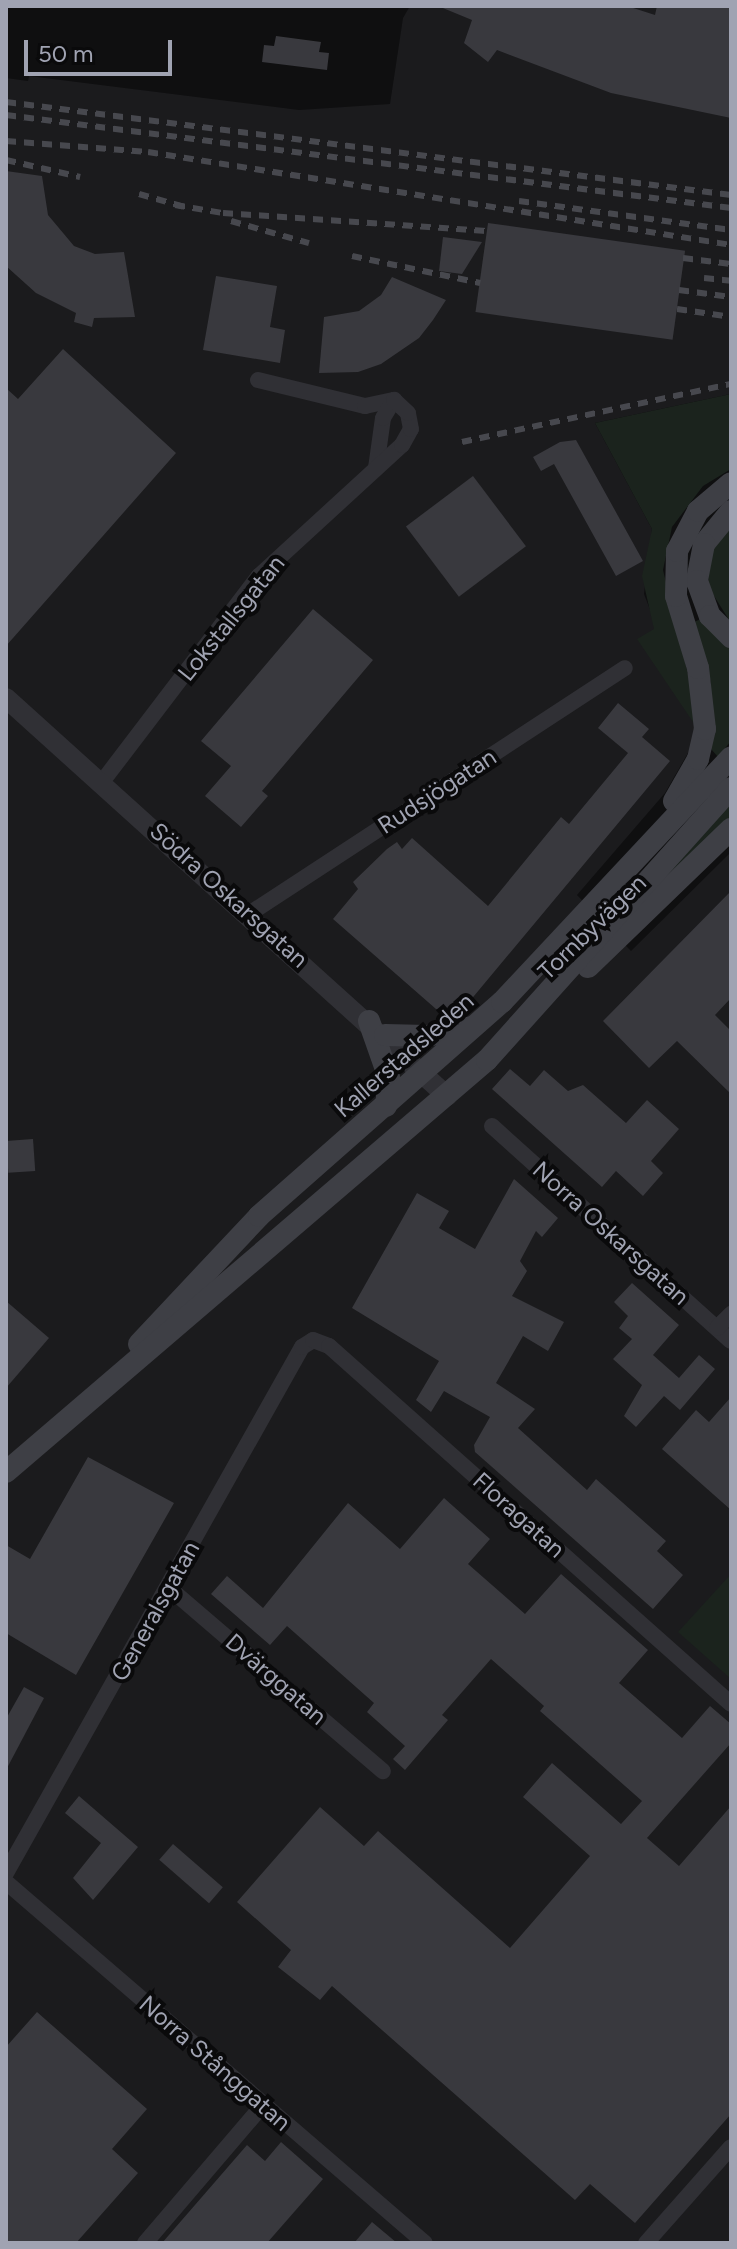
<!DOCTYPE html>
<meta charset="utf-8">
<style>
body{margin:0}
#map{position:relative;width:737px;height:2249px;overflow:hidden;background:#0f0f10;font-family:Figtree,sans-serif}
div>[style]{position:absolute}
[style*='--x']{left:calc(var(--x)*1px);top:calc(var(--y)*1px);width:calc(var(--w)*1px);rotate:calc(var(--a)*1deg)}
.built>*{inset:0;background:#1b1b1d}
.green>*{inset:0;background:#1b231d}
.building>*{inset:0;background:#39393e;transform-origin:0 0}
.minor>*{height:16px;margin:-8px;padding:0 8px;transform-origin:8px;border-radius:8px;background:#303035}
.tertiary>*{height:20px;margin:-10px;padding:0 10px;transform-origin:10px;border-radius:10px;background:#303035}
.secondary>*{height:22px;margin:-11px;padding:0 11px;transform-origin:11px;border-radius:11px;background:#3e3f45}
.rail>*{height:6px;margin-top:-3px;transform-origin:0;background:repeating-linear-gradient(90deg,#47484e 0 10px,transparent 0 18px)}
span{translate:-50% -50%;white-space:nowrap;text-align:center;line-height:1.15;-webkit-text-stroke:8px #0a0a0b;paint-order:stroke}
.street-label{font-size:24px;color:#a0a3b2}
.frame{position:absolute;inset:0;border:8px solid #a0a3b2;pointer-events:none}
.scale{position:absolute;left:24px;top:40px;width:148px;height:36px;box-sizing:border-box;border:4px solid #a0a3b2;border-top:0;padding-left:10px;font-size:24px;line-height:28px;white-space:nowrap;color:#a0a3b2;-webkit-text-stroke:6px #0a0a0b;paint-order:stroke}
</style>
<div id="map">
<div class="built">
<i style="clip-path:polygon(410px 6px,731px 6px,731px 394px,595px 423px,652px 529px,644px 594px,695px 725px,692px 746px,665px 793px,577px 895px,631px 951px,731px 852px,731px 2243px,6px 2243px,6px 78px,28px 81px,29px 76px,299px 110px,390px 104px,403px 18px)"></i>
</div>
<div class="green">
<i style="clip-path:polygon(731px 394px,731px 469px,703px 486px,672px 527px,663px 570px,695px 703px,695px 725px,637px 639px,654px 629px,642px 576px,652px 529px,595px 423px)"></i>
<i style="clip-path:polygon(731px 523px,731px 623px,709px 588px,707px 567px,713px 547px)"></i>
<i style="clip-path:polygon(701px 619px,731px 648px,731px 741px,718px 757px,711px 749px,711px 683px,694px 622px)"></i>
<i style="clip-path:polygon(731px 802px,731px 819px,599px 950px)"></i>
<i style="clip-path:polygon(731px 1574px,731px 1679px,678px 1632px)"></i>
</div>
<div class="building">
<i style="clip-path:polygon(438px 6px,627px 6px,655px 15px,657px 6px,731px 6px,731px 118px,611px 93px,497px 50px,488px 62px,464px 43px,472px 20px)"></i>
<i style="clip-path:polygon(276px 36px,321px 42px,319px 52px,329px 53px,327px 70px,262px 62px,264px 45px,274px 46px)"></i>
<i style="clip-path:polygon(6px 171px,42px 176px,48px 215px,74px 246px,95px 254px,124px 252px,135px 317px,94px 318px,92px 327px,74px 322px,76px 313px,36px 293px,6px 266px)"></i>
<i style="left:488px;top:223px;width:199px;height:90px;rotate:8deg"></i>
<i style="clip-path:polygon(443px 237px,482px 242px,462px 274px,439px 271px)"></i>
<i style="clip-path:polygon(216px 276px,277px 286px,270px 327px,285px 330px,280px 363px,203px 350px)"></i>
<i style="clip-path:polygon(392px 277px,446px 300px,433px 320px,419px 338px,381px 364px,358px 372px,319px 373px,324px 317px,359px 311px,381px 295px)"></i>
<i style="clip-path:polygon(63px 349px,176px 453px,6px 646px,6px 388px,18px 399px)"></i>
<i style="clip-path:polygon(576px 440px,643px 561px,616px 576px,554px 464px,541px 471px,533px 457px,560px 442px)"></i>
<i style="left:473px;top:476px;width:88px;height:84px;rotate:53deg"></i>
<i style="clip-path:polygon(313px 609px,373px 660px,262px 791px,268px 796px,241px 827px,205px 796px,231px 766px,201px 741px)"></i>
<i style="clip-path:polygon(618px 703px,649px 729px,642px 737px,670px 761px,464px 1008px,436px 1009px,333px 919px,358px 889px,353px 882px,387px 849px,397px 842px,402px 849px,412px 838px,488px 906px,561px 817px,569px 824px,628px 753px,598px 728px)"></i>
<i style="clip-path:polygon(731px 891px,731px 998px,715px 1015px,731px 1031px,731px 1094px,677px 1041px,649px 1068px,603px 1021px)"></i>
<i style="clip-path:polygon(510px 1069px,530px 1086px,544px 1070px,568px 1091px,583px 1085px,626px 1123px,647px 1100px,679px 1129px,651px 1161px,663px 1173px,643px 1196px,616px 1171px,602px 1187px,492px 1089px)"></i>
<i style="left:33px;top:1139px;width:32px;height:27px;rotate:86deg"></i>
<i style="clip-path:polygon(514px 1179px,558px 1218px,542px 1237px,536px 1231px,520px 1261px,527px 1271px,512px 1296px,564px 1322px,548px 1351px,523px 1336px,496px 1383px,535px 1409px,518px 1428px,587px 1490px,596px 1479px,666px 1541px,657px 1551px,683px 1575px,653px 1609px,475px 1452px,474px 1445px,490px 1417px,444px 1391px,431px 1412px,416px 1400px,439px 1361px,352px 1308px,417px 1193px,449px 1211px,439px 1228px,475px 1249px)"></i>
<i style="clip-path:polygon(632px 1283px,679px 1325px,653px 1355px,679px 1378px,699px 1355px,715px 1369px,680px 1410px,664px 1396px,636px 1427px,624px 1416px,642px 1385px,613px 1359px,632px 1339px,619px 1328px,628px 1316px,614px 1302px)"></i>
<i style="clip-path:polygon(6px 1301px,49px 1338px,6px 1388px)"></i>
<i style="clip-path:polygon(731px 1397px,731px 1510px,662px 1449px,696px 1410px,709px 1422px)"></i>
<i style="clip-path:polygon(88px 1457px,174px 1503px,76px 1675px,6px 1633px,6px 1545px,30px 1559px)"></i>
<i style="clip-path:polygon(444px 1498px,490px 1539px,468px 1564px,525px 1614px,561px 1574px,648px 1650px,619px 1683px,682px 1738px,710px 1706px,731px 1724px,731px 1743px,647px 1838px,679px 1866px,731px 1806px,731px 2114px,635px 2223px,590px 2184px,575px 2200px,332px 1986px,320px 2000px,278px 1967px,291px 1950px,237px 1902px,320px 1807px,364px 1846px,378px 1831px,510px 1948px,590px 1856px,523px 1797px,552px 1763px,621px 1824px,642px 1801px,540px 1711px,544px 1706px,491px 1659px,442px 1715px,448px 1720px,405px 1770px,393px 1759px,405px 1746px,367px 1712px,374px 1703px,287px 1626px,270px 1645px,211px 1594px,227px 1576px,263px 1608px,348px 1503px,400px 1549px)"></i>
<i style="clip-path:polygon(24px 1687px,44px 1698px,6px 1770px,6px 1719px)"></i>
<i style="clip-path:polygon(79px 1796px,138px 1847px,93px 1900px,73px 1878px,101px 1843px,65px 1813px)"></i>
<i style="left:173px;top:1844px;width:66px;height:21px;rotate:41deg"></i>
<i style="clip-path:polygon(37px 2012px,147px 2109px,112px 2149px,138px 2173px,76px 2243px,6px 2243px,6px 2047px)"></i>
<i style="clip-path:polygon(281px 2142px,323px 2179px,267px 2243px,162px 2243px,247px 2145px,265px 2161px)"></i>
<i style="clip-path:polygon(372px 2222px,397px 2243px,354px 2243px)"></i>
</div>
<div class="minor">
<i style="--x:258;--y:380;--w:110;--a:13.7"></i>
<i style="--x:365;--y:406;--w:30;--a:-12"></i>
<i style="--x:376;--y:468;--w:50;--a:-82"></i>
<i style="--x:383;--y:418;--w:21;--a:-59"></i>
<i style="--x:102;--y:782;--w:259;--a:-52.7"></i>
<i style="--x:259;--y:576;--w:194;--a:-42.5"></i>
<i style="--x:402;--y:445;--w:18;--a:-61"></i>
<i style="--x:411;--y:429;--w:16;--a:-101"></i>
<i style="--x:408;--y:413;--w:19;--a:-137"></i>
<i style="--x:249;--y:914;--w:449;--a:-33.2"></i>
<i style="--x:492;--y:1126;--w:321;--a:42"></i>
<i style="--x:717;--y:1328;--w:20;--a:-45"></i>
<i style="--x:168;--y:1587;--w:283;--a:40.6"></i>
<i style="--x:6;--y:1873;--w:604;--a:-60.63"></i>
<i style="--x:302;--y:1347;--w:13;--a:-32"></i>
<i style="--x:313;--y:1340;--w:17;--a:21"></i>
<i style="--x:329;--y:1346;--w:538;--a:41.69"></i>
<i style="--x:6;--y:1882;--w:553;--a:40.75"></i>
<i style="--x:145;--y:2243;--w:182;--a:-49.5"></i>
<i style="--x:646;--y:2243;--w:128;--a:-48.5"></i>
</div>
<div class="tertiary">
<i style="--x:6;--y:698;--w:594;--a:42.07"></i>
</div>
<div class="secondary">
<i style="--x:731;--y:511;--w:43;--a:129.3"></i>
<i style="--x:704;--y:544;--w:38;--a:101"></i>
<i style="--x:697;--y:581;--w:37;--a:70"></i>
<i style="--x:710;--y:616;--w:30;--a:45"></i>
<i style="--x:674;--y:801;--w:48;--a:-60.3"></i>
<i style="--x:698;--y:759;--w:31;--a:-77"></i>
<i style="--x:705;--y:729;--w:61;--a:-96.5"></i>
<i style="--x:698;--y:668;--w:75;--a:-107"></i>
<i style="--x:676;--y:596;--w:45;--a:-88.7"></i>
<i style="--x:677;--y:551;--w:45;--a:-62.3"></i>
<i style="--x:698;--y:511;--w:43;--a:-40.3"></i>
<i style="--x:588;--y:967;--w:199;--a:-44"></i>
<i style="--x:369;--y:1021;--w:60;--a:70.7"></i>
<i style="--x:389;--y:1078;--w:28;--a:96"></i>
<i style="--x:385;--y:1035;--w:42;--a:1.4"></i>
<i style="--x:427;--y:1036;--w:46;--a:-11.3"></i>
<i style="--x:139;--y:1344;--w:175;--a:-46.8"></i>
<i style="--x:259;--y:1216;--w:324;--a:-41.4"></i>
<i style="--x:502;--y:1002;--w:335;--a:-46.9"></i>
<i style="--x:6;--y:1472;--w:633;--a:-40.58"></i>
<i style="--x:487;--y:1060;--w:365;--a:-48.1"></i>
</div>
<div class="rail">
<i style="--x:6;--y:102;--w:731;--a:7.31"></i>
<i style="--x:6;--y:115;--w:731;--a:7.31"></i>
<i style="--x:6;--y:141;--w:142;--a:4.4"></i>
<i style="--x:148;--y:152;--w:590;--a:9.06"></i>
<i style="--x:6;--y:160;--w:76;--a:12.9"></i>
<i style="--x:139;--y:194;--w:48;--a:15.8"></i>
<i style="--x:519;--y:201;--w:214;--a:7.8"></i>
<i style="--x:175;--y:205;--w:49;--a:9.5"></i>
<i style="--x:223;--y:213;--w:264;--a:3.9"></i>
<i style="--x:231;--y:221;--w:81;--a:15.8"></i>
<i style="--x:352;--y:256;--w:131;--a:11.9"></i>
<i style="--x:683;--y:258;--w:48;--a:7.1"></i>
<i style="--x:704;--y:278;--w:27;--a:6"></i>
<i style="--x:679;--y:290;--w:52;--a:7.7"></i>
<i style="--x:677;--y:309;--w:55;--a:8.4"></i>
<i style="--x:462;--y:442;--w:275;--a:-12.2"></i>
</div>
<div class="street-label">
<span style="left:231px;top:618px;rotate:-51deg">Lokstallsgatan</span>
<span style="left:437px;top:791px;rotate:-33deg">Rudsjögatan</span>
<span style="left:229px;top:895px;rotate:42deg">Södra Oskarsgatan</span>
<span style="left:592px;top:927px;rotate:-44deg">Tornbyvägen</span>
<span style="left:404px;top:1055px;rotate:-41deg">Kallerstadsleden</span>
<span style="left:611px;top:1233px;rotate:42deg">Norra Oskarsgatan</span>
<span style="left:519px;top:1515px;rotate:42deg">Floragatan</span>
<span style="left:155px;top:1611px;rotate:-61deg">Generalsgatan</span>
<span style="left:276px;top:1679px;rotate:41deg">Dvärggatan</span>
<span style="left:215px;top:2063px;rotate:41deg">Norra Stånggatan</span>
</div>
<div class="frame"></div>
<div class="scale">50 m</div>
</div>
